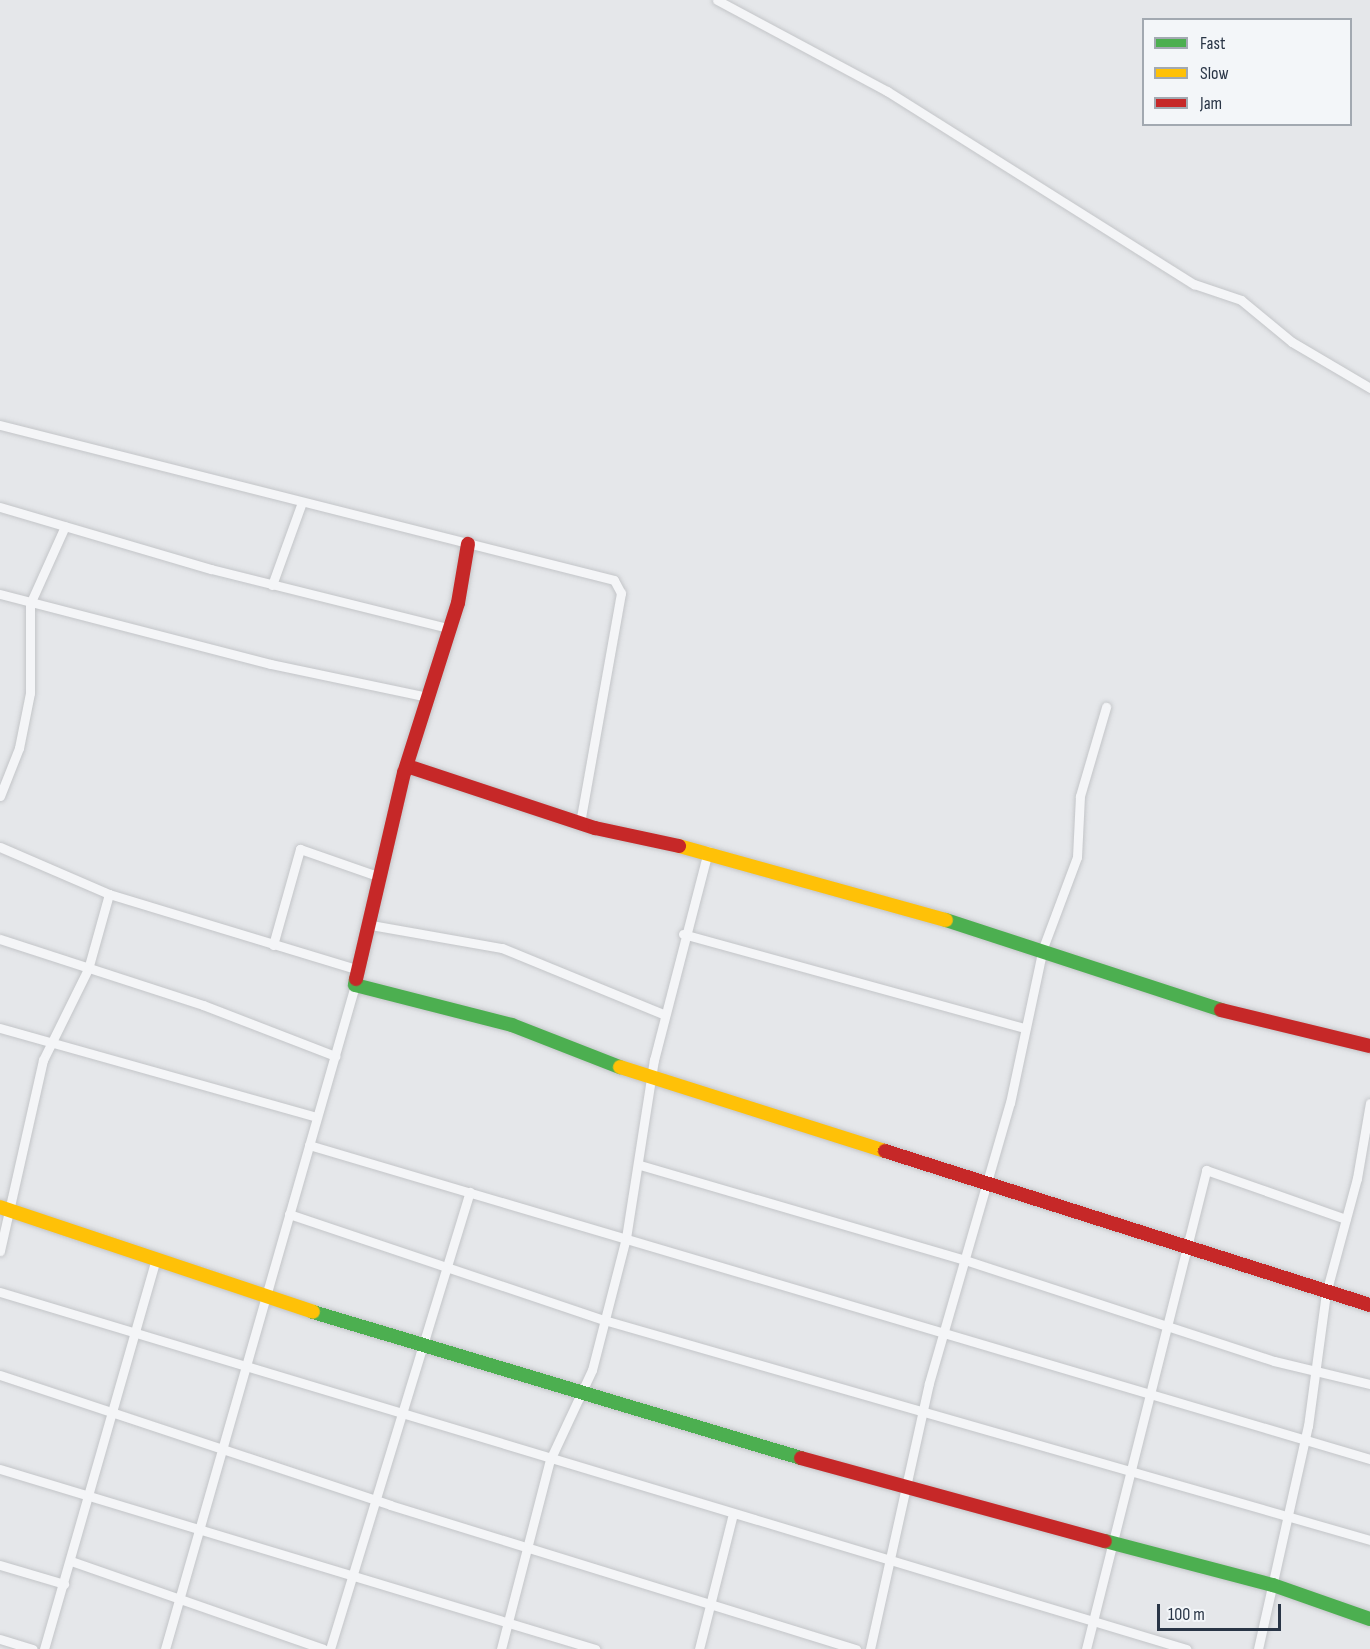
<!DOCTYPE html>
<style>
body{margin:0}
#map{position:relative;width:1370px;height:1649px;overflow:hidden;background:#e5e7ea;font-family:"Sofia Sans Condensed",sans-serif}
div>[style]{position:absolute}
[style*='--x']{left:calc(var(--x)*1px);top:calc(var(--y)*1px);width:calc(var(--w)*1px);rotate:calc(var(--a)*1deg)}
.roads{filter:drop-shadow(0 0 2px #c3c5c8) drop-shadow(0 0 2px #c3c5c8)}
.street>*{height:9px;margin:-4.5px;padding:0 4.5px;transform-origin:4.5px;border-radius:4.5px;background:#f4f5f7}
.fast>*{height:14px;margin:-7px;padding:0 7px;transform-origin:7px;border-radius:7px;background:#4caf50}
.slow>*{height:14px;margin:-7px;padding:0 7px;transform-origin:7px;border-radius:7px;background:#ffc107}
.jam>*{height:14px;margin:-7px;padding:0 7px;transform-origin:7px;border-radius:7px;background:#c62828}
span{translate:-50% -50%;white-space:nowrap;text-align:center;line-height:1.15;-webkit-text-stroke:4.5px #f3f6f9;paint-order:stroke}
.legend{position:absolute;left:1142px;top:18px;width:210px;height:108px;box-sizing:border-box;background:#f3f6f9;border:2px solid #a2a9b1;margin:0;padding:8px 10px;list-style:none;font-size:18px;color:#293546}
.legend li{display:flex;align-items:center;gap:12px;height:30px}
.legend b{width:30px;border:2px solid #a2a9b1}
.scale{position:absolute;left:1157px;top:1604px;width:124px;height:27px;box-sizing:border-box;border:3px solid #293546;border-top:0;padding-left:8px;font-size:18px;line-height:21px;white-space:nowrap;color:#293546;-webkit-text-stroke:4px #f3f6f9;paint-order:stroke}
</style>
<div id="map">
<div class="roads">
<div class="street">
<i style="--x:717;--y:0;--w:193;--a:28.2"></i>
<i style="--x:887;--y:91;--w:363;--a:32.2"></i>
<i style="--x:1194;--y:284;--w:50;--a:18.8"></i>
<i style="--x:1241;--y:300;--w:66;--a:39.5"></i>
<i style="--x:1292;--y:342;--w:91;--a:30.5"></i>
<i style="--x:0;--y:425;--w:633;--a:14.17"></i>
<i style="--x:614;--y:580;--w:15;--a:62"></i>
<i style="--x:621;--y:593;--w:234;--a:100.1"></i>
<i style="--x:0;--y:507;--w:220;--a:16.4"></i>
<i style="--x:211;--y:569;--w:247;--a:14"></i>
<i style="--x:272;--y:585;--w:88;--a:-70.1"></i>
<i style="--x:0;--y:594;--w:280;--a:14.5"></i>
<i style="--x:271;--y:664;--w:160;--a:11.9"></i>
<i style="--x:0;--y:796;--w:52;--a:-68.4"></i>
<i style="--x:19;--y:748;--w:56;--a:-78.7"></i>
<i style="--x:30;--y:693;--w:89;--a:-90"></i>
<i style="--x:30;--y:604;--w:85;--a:-65.8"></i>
<i style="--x:0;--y:847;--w:119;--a:23.3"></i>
<i style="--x:109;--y:894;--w:78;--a:105.6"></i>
<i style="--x:88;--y:969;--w:102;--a:116.3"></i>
<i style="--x:43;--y:1060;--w:196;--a:102.7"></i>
<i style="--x:109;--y:894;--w:261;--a:16.9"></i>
<i style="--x:371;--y:925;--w:133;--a:10"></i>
<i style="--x:502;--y:948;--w:176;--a:22.3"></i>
<i style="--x:683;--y:934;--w:355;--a:15.4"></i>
<i style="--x:0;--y:939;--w:213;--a:18"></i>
<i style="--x:203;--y:1005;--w:142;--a:21.1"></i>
<i style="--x:273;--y:945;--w:100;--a:-74.3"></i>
<i style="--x:300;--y:849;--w:85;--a:19.3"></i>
<i style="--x:0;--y:1028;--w:329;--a:15.7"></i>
<i style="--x:309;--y:1145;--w:1106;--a:16.49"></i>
<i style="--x:640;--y:1165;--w:339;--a:16.3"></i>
<i style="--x:965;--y:1260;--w:325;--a:18.1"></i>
<i style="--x:1274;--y:1361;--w:99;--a:13.5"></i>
<i style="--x:289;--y:1214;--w:332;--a:18.6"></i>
<i style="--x:604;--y:1320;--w:797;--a:16.02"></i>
<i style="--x:0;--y:1292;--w:1239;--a:16.75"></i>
<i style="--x:0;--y:1375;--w:411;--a:18.4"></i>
<i style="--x:390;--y:1505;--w:488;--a:17.2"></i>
<i style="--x:0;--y:1469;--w:622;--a:16.83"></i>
<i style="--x:71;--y:1561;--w:267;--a:19.2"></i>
<i style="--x:0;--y:1565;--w:67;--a:16.5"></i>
<i style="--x:0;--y:1639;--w:34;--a:17"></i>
<i style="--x:44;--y:1649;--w:404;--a:-74"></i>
<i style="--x:165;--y:1649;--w:691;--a:-74.03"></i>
<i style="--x:330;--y:1649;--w:478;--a:-73"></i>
<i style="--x:501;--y:1649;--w:195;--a:-75.5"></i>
<i style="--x:550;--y:1460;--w:99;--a:-65"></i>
<i style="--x:592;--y:1370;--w:136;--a:-75.6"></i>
<i style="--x:626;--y:1238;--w:180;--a:-81.1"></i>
<i style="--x:654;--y:1060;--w:216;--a:-75.5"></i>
<i style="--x:699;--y:1649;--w:139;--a:-75.9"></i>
<i style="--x:870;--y:1649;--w:272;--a:-77.5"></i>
<i style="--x:929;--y:1383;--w:291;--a:-73.9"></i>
<i style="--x:1010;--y:1103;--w:158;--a:-78"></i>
<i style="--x:1043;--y:948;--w:97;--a:-69.5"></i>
<i style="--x:1077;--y:857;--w:61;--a:-87.2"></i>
<i style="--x:1080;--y:796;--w:93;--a:-73.7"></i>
<i style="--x:1086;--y:1649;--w:494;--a:-75.9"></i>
<i style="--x:1206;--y:1170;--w:148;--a:19.3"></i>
<i style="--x:1258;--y:1649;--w:229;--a:-77.4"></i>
<i style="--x:1308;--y:1426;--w:134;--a:-82.3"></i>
<i style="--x:1326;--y:1293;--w:119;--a:-74.9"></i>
<i style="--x:1357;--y:1178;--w:76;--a:-80.2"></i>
</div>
<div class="fast">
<i style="--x:946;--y:920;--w:289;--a:18.1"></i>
<i style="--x:356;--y:979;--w:6;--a:99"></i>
<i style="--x:355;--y:985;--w:162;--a:14.3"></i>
<i style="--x:512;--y:1025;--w:116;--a:21.3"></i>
<i style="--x:313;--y:1312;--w:509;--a:16.66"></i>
<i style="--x:1105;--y:1541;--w:174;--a:14.7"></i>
<i style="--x:1273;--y:1585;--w:103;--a:19.3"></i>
</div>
<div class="slow">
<i style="--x:679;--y:846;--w:277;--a:15.5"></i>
<i style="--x:620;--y:1067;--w:278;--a:17.6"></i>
<i style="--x:0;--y:1207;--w:330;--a:18.5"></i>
</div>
<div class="jam">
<i style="--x:407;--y:766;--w:198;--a:18.3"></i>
<i style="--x:595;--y:828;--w:86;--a:12.1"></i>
<i style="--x:356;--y:979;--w:212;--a:-76.9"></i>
<i style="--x:404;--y:773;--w:178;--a:-72.4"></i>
<i style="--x:458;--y:603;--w:60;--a:-80.4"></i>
<i style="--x:1221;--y:1010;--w:153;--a:13.6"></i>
<i style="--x:885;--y:1151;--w:509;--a:17.62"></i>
<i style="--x:801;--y:1458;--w:315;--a:15.3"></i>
</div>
</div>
<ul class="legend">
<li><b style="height:8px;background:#4caf50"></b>Fast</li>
<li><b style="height:8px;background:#ffc107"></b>Slow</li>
<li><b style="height:8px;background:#c62828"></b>Jam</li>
</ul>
<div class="scale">100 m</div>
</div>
